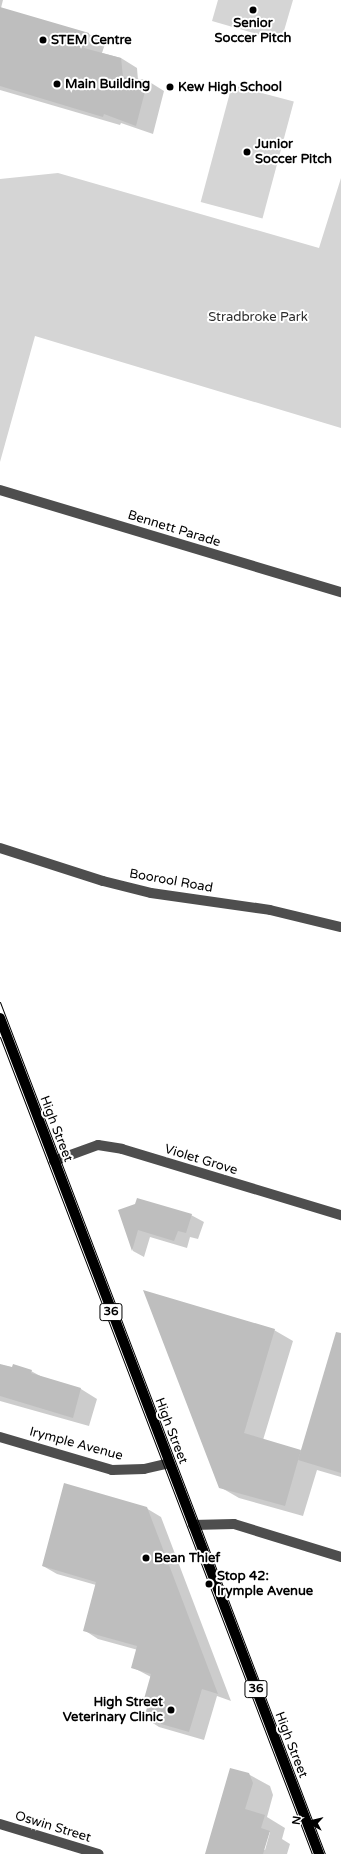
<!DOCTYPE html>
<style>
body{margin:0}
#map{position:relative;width:341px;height:1854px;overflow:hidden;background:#fff;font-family:"Varela Round",sans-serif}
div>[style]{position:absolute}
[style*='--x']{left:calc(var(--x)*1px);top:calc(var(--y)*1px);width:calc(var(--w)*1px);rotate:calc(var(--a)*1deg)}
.green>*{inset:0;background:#d5d5d5;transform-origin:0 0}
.shadow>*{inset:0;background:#0003}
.building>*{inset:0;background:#bebebe}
.minor>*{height:10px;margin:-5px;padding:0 5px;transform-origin:5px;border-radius:5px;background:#4e4e4e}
.major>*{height:10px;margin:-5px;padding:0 5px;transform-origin:5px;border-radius:5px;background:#000}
.tram>*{height:1px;margin:-0.5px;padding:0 0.5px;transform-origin:0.5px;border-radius:0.5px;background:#000}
.dots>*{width:11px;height:11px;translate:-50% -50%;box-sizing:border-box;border:2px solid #fff;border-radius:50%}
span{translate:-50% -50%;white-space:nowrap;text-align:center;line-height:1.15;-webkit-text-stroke:4px #fff;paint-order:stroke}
.shield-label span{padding:1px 3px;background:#fff;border:1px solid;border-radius:3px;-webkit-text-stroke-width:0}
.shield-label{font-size:12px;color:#000;font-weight:700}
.poi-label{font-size:13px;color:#000;font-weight:700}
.left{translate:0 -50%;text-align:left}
.right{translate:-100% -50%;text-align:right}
.park-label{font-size:13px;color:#2c2c2c}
.street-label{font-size:13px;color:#000}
.north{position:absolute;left:289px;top:1802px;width:40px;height:40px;-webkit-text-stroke:3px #fff;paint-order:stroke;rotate:278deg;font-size:11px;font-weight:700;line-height:16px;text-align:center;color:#000}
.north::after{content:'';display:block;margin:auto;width:14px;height:18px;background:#000;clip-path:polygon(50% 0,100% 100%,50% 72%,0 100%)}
</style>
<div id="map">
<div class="green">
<i style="clip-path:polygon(218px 0,293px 0,281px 41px,212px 21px)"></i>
<i style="left:232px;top:85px;width:64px;height:121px;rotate:15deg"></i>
<i style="clip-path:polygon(58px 173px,319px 248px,341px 178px,341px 428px,35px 336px,0 462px,0 179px)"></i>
</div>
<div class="shadow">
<i style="clip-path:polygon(0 0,3px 0,1px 8px,89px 34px,105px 44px,102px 53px,121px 58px,137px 68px,138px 80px,148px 81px,164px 91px,153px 134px,121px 123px,120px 125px,0 90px)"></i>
<i style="clip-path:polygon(119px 1211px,191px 1215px,204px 1222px,198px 1239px,190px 1237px,187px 1248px,150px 1237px,144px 1257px,133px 1251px)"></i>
<i style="clip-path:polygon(274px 1330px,293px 1341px,263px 1440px,301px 1451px,341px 1370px,341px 1477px,317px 1470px,303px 1516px,239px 1498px,220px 1487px)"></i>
<i style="clip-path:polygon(0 1365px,31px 1371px,44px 1378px,81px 1389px,97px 1399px,89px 1426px,0 1401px)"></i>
<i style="clip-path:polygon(146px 1508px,161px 1517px,231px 1701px,217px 1696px,204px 1740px,159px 1727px,145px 1718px,149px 1701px,145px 1699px,151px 1677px,132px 1667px,138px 1650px,98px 1639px,84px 1630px,96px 1585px,57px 1574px,43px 1566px)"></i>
<i style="clip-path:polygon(evenodd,248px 1774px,270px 1786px,273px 1795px,267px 1817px,285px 1828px,282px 1839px,290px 1844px,287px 1854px,209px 1854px,248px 1774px,268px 1832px,270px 1832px,265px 1850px,263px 1849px,268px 1832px)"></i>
</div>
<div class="building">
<i style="clip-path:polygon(0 7px,89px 33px,84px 48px,121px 58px,123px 77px,148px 80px,136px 126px,104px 114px,103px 117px,0 86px)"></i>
<i style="clip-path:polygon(137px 1198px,192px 1214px,186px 1233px,178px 1231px,174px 1241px,138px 1230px,132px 1251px,118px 1210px,135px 1204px)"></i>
<i style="clip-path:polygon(143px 1290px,275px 1329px,244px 1433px,301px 1450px,285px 1506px,219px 1488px)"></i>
<i style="clip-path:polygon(336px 1332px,341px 1333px,341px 1473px,298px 1460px)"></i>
<i style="clip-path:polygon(0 1364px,12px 1367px,13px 1364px,32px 1370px,31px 1373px,81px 1388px,73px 1418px,0 1396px)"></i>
<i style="clip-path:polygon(64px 1483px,147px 1507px,218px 1694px,202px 1689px,189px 1732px,144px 1719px,149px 1700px,144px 1699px,151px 1674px,131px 1668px,137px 1646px,83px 1631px,96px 1582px,42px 1566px)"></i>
<i style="clip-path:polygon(230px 1768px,249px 1773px,253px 1783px,245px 1809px,265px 1815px,261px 1828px,270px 1831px,263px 1854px,205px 1854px)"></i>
</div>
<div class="minor">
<i style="--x:0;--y:490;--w:356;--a:16.7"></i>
<i style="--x:0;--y:848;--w:108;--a:17.8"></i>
<i style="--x:103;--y:881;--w:49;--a:14"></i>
<i style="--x:151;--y:893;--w:120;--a:8.1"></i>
<i style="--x:270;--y:910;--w:73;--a:13.5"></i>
<i style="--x:54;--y:1161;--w:47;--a:-20"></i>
<i style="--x:98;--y:1145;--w:24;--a:9"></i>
<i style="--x:122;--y:1149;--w:229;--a:16.8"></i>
<i style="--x:0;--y:1437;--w:117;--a:16.4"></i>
<i style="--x:112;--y:1470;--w:32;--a:-2"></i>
<i style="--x:144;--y:1469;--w:26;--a:-13"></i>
<i style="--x:193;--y:1525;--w:41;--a:-1.4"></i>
<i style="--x:234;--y:1524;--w:112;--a:17.1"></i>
<i style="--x:0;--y:1824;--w:103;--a:16.9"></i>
</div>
<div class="major">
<i style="--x:0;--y:1018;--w:895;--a:69.11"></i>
</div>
<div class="tram">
<i style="--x:0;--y:1002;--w:912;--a:69.12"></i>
<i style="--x:0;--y:1037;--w:875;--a:69.1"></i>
</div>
<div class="dots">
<i style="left:253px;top:10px;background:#000"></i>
<i style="left:43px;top:40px;background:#000"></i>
<i style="left:57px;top:84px;background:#000"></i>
<i style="left:170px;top:87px;background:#000"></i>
<i style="left:247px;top:152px;background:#000"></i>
<i style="left:146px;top:1558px;background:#000"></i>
<i style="left:209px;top:1584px;background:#000"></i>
<i style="left:171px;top:1710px;background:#000"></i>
</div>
<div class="shield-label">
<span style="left:111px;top:1312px">36</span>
<span style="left:256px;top:1689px">36</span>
</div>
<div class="poi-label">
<span style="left:253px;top:31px">Senior<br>Soccer Pitch</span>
<span class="left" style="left:51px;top:40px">STEM Centre</span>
<span class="left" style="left:65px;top:84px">Main Building</span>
<span class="left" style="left:178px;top:87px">Kew High School</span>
<span class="left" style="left:255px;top:152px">Junior<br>Soccer Pitch</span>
<span class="left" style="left:154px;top:1558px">Bean Thief</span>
<span class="left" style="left:217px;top:1584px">Stop 42:<br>Irymple Avenue</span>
<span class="right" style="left:163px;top:1710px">High Street<br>Veterinary Clinic</span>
</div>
<div class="park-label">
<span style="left:258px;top:317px">Stradbroke Park</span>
</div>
<div class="street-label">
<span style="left:174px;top:529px;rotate:17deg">Bennett Parade</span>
<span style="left:171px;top:881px;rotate:10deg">Boorool Road</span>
<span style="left:56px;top:1129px;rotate:69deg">High Street</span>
<span style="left:201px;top:1160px;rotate:17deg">Violet Grove</span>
<span style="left:171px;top:1431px;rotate:69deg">High Street</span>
<span style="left:76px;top:1444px;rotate:15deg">Irymple Avenue</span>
<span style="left:291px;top:1745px;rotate:69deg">High Street</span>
<span style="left:53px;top:1827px;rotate:17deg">Oswin Street</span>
</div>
<div class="north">N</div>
</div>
